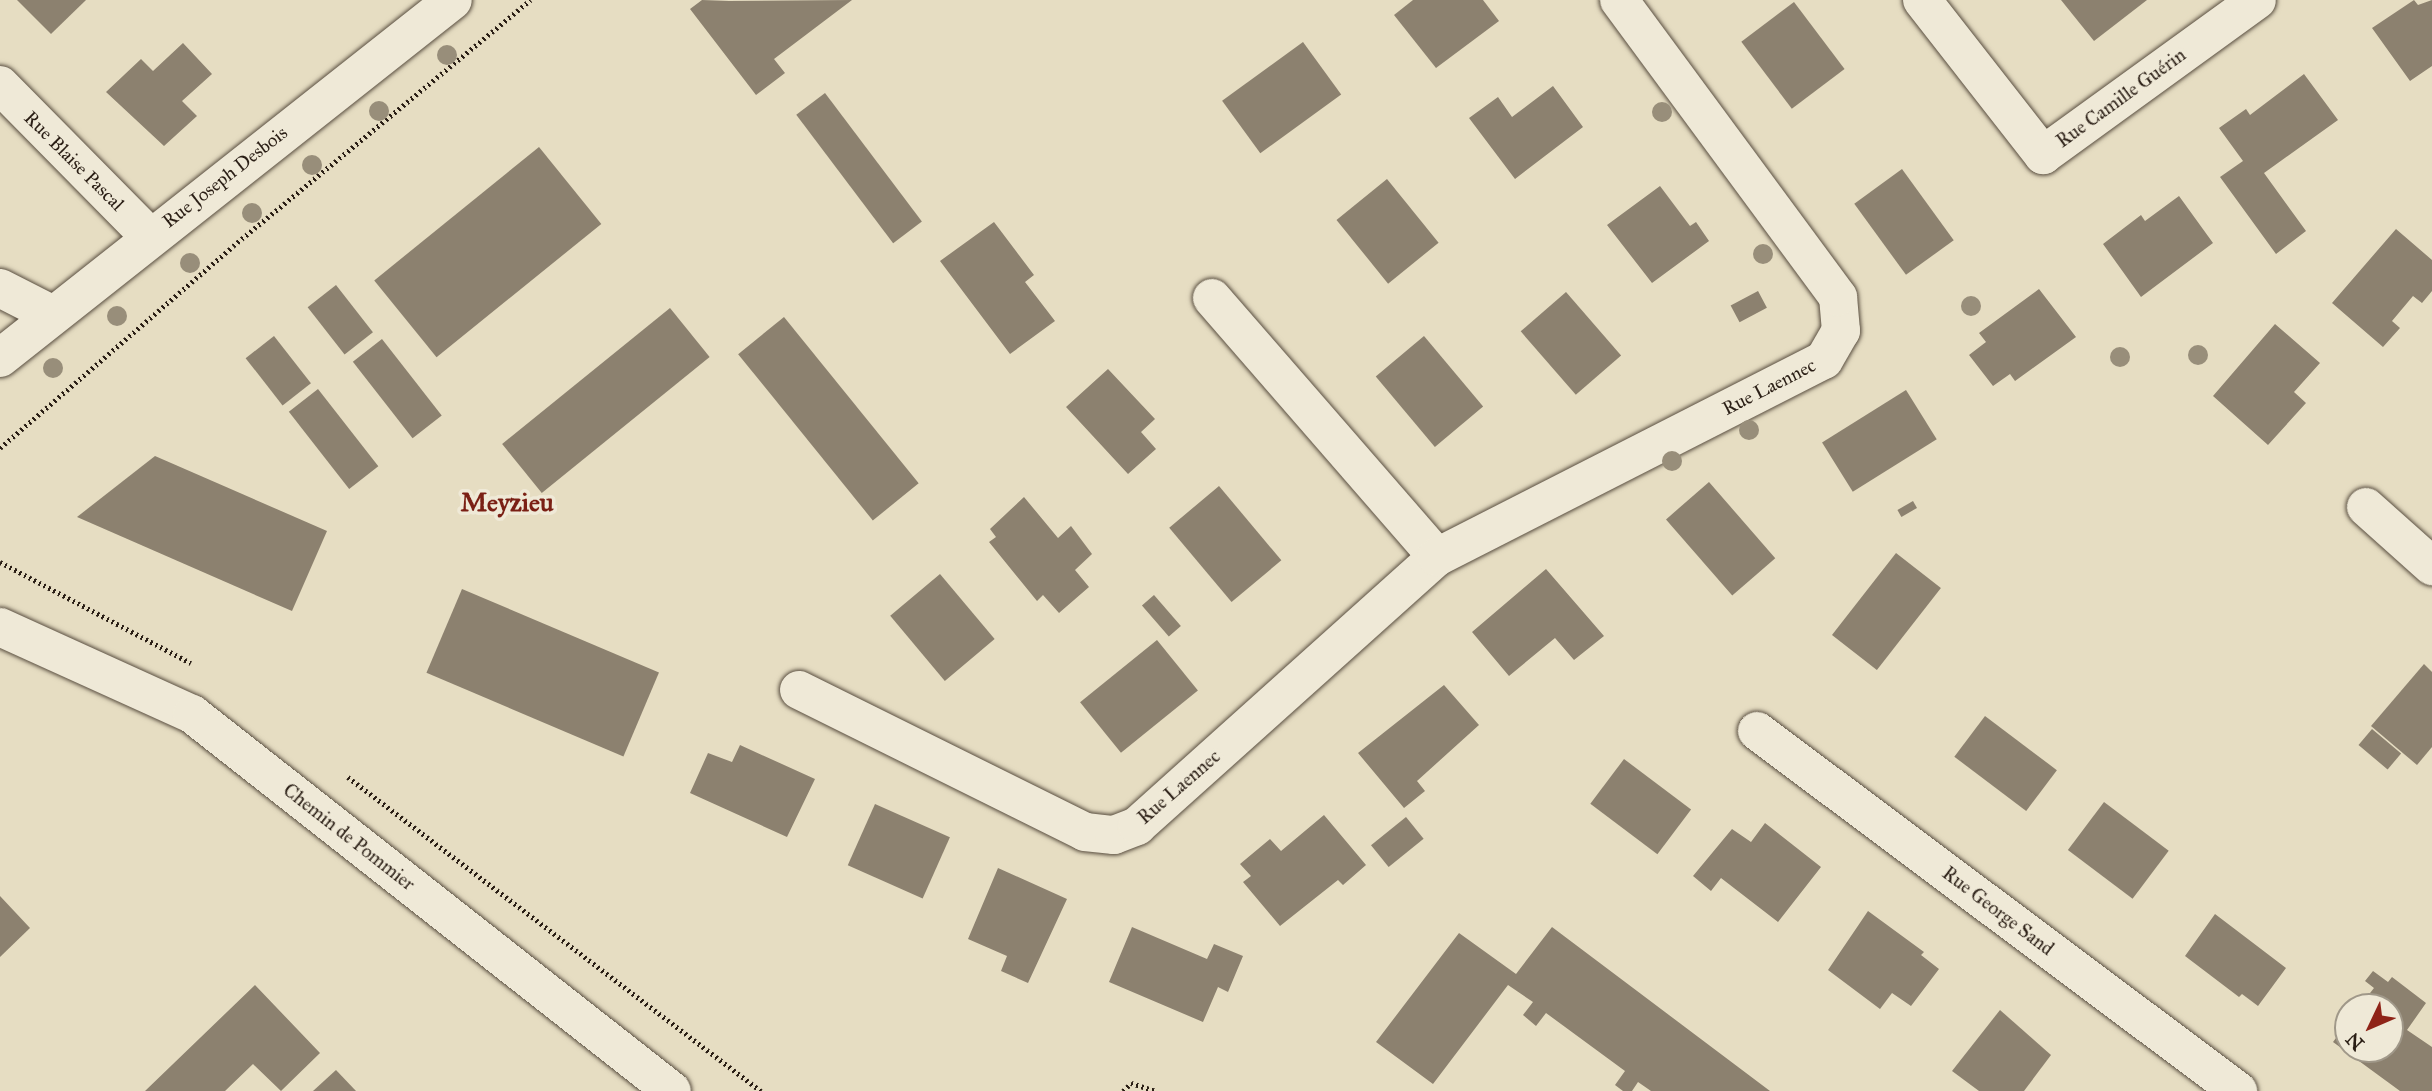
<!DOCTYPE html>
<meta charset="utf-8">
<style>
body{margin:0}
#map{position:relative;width:2432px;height:1091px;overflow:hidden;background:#e6ddc2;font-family:"IM FELL Great Primer",serif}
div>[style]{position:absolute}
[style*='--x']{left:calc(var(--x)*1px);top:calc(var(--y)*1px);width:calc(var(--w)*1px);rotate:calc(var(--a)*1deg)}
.building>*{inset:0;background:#8c816f;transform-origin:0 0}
.path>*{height:4.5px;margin-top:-2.25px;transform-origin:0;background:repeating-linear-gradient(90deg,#2a1e15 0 2px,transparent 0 5.5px)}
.roads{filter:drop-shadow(0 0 2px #594e40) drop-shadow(0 0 2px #594e40)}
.street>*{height:38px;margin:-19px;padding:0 19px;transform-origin:19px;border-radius:19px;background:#efe9d7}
.secondary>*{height:38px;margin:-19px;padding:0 19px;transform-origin:19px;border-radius:19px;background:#efe9d7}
.trees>*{width:20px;height:20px;margin:-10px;border-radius:50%;background:#988e7a}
span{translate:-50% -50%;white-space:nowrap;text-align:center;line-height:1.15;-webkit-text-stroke:7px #efe9d7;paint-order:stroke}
.street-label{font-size:19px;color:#2a1e15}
.district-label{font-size:26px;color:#7a1f14;font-weight:700}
.north{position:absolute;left:2334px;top:993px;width:70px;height:70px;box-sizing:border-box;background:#efe9d7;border:2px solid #a09889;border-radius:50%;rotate:226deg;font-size:19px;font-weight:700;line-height:28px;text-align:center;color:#2a1e15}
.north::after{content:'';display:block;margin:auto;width:24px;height:32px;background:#8f2418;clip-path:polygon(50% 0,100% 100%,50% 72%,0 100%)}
</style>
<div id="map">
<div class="building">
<i style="clip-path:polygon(17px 0,86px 0,51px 34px)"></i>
<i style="clip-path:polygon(702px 0,729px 1px,852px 0,774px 59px,785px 73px,756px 95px,690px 9px)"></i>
<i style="clip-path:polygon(1413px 0,1483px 0,1499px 21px,1436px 68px,1394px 15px)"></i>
<i style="clip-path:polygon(2061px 0,2147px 0,2094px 41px)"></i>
<i style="clip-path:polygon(2414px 0,2418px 5px,2432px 0,2432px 66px,2410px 81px,2372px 28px)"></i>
<i style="left:1794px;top:2px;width:84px;height:66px;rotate:53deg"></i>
<i style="left:1303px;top:42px;width:65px;height:100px;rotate:54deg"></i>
<i style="clip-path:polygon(183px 43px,212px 74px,182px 101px,197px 116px,164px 146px,106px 92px,141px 59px,153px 71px)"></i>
<i style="clip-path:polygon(2304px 74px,2338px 120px,2264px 173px,2306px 231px,2276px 254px,2220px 177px,2243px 161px,2219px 128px,2246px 109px,2250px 115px)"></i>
<i style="clip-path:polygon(1553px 86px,1583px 127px,1515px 179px,1469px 118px,1498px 97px,1512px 117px)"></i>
<i style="left:825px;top:93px;width:161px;height:36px;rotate:53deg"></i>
<i style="left:539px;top:147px;width:99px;height:212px;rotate:51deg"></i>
<i style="left:1902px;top:169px;width:88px;height:59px;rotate:54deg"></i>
<i style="left:1387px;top:179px;width:82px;height:65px;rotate:51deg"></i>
<i style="clip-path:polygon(1660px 186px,1690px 226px,1696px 222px,1709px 241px,1652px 283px,1607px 225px)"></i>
<i style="clip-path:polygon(2179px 196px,2213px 243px,2141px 297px,2103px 244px,2141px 215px,2145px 221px)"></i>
<i style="clip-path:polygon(994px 222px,1034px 275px,1025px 282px,1055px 321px,1010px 354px,940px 261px)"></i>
<i style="clip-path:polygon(2396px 229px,2432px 260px,2432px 291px,2422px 303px,2413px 296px,2392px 321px,2400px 328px,2383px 347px,2332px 303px)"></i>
<i style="left:336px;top:285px;width:60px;height:36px;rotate:52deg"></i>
<i style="clip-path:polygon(2039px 289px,2076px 337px,2015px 381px,2010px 374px,1993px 386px,1969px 355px,1986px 342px,1979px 333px)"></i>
<i style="left:1758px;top:291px;width:19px;height:31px;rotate:62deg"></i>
<i style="left:1566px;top:292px;width:84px;height:60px;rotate:49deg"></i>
<i style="left:670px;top:308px;width:63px;height:216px;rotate:51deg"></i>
<i style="left:784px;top:317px;width:214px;height:59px;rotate:51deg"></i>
<i style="clip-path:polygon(2275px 324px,2320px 363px,2294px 392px,2306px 403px,2268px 445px,2213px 396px)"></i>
<i style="left:274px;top:336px;width:60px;height:36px;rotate:52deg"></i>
<i style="left:1424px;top:336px;width:92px;height:63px;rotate:50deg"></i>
<i style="left:382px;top:339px;width:97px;height:37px;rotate:52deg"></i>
<i style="clip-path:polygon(1108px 369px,1155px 419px,1141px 432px,1156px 449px,1128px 474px,1066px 407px)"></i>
<i style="left:318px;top:389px;width:98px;height:37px;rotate:52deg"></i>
<i style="left:1906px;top:390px;width:58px;height:99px;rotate:58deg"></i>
<i style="clip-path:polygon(155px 456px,327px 531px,292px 611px,77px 517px)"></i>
<i style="left:1709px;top:482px;width:101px;height:57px;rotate:49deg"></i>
<i style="left:1219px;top:486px;width:97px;height:65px;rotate:50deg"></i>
<i style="clip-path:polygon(1024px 497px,1058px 538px,1071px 526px,1092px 554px,1075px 570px,1089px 587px,1059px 613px,1043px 595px,1037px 601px,989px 542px,996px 537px,990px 529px)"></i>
<i style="left:1913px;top:501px;width:8px;height:18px;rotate:60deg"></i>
<i style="left:1896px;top:553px;width:57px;height:104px;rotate:38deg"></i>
<i style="clip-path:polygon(1546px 569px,1604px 636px,1574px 660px,1555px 638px,1509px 676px,1472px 632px)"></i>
<i style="left:940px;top:574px;width:85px;height:65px;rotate:50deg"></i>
<i style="left:462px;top:589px;width:214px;height:91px;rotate:23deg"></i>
<i style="left:1154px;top:595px;width:41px;height:16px;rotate:49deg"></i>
<i style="left:1157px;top:640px;width:65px;height:99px;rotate:51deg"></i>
<i style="clip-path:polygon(2424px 664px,2432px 672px,2432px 747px,2417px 765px,2371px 726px)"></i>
<i style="clip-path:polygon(1444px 685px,1479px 725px,1417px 781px,1425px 791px,1404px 808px,1358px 753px)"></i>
<i style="left:1985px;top:716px;width:90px;height:51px;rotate:37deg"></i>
<i style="left:2372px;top:729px;width:38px;height:21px;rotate:40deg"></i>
<i style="clip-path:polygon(740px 745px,815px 779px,787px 837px,690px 793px,708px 753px,732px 762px)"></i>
<i style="left:1624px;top:759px;width:84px;height:56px;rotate:37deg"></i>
<i style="left:2104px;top:802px;width:81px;height:60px;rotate:37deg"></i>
<i style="left:875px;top:804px;width:82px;height:67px;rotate:24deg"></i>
<i style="clip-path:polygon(1324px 815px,1366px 865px,1343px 885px,1338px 880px,1280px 926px,1243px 882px,1251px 876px,1240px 864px,1270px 839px,1281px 851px)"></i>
<i style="left:1406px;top:817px;width:28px;height:45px;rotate:51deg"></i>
<i style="clip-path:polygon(1765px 823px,1821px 867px,1778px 922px,1721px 878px,1711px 891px,1693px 876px,1732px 829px,1751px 842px)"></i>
<i style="clip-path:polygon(998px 868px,1067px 899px,1028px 983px,1001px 971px,1007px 956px,968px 939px)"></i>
<i style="clip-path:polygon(0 896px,30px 928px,0 957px)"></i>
<i style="clip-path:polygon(1868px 911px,1924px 952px,1921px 955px,1939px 969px,1911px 1006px,1892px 993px,1880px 1009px,1828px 970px)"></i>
<i style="clip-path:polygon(2215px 914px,2286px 968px,2258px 1006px,2242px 994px,2239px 997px,2185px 956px)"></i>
<i style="clip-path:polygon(1132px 927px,1207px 959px,1214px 944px,1243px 956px,1228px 992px,1218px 987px,1203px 1022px,1109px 982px)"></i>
<i style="clip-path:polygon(1552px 927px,1770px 1091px,1651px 1091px,1638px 1082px,1632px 1091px,1623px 1091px,1615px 1085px,1625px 1071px,1546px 1013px,1536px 1026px,1523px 1015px,1533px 1002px,1508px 985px,1433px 1084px,1376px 1042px,1459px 933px,1516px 974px)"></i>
<i style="clip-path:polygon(2373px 971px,2388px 982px,2392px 977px,2426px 1003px,2407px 1030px,2432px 1047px,2432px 1091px,2400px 1091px,2333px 1042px,2348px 1022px,2348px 1049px,2390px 1049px,2390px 1007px,2359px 1007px,2374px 988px,2365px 981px)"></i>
<i style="clip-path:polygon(255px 985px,320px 1053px,281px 1091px,253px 1064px,225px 1091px,145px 1091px)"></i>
<i style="clip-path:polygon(2000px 1010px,2051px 1055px,2024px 1091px,1979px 1091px,1952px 1071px)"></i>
<i style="clip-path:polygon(336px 1070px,356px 1091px,313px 1091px)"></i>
</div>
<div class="path">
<i style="--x:0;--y:448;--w:308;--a:-40.9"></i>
<i style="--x:233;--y:246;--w:386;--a:-39.6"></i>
<i style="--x:0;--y:562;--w:216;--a:27.9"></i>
<i style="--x:348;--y:777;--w:519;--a:37.25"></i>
<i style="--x:1123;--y:1091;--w:11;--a:-45"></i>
<i style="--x:1131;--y:1083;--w:25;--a:18"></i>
</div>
<div class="roads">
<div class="street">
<i style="--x:1922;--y:0;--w:197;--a:52"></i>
<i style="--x:2043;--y:155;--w:264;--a:-35.9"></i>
<i style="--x:0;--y:85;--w:212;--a:45.4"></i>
<i style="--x:0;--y:288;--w:59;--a:27"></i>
<i style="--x:1212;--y:298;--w:343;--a:49"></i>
<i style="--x:0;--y:358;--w:577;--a:-38.32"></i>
<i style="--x:2366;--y:507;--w:89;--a:41.8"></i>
<i style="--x:799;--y:690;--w:319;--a:26.4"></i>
<i style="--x:1085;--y:832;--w:29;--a:6"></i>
<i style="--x:1114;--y:835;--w:25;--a:-21"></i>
<i style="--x:1137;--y:826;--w:403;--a:-41.9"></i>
<i style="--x:1437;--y:557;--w:434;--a:-27"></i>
<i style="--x:1824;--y:360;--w:34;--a:-60"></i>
<i style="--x:1841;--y:331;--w:34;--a:-95"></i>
<i style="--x:1838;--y:297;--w:369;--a:-126.4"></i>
<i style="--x:1757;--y:731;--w:601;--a:36.81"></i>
</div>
<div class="secondary">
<i style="--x:0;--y:627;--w:211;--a:24.4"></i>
<i style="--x:192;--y:714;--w:610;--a:38.15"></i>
</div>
</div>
<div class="trees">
<i style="left:447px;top:55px"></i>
<i style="left:379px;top:111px"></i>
<i style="left:1662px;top:112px"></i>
<i style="left:312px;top:165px"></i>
<i style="left:252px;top:213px"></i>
<i style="left:1763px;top:254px"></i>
<i style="left:190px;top:263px"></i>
<i style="left:1971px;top:306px"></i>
<i style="left:117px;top:316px"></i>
<i style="left:2198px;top:355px"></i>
<i style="left:2120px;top:357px"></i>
<i style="left:53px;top:368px"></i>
<i style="left:1749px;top:430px"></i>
<i style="left:1672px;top:461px"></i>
</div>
<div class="street-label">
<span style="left:2121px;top:98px;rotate:-36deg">Rue Camille Guérin</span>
<span style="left:74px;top:161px;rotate:45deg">Rue Blaise Pascal</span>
<span style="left:225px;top:177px;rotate:-38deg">Rue Joseph Desbois</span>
<span style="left:1769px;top:387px;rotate:-27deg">Rue Laennec</span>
<span style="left:1179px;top:787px;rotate:-41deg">Rue Laennec</span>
<span style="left:349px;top:837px;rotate:38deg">Chemin de Pommier</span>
<span style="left:1998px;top:911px;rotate:37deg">Rue George Sand</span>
</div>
<div class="district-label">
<span style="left:507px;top:503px">Meyzieu</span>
</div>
<div class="north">N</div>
</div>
